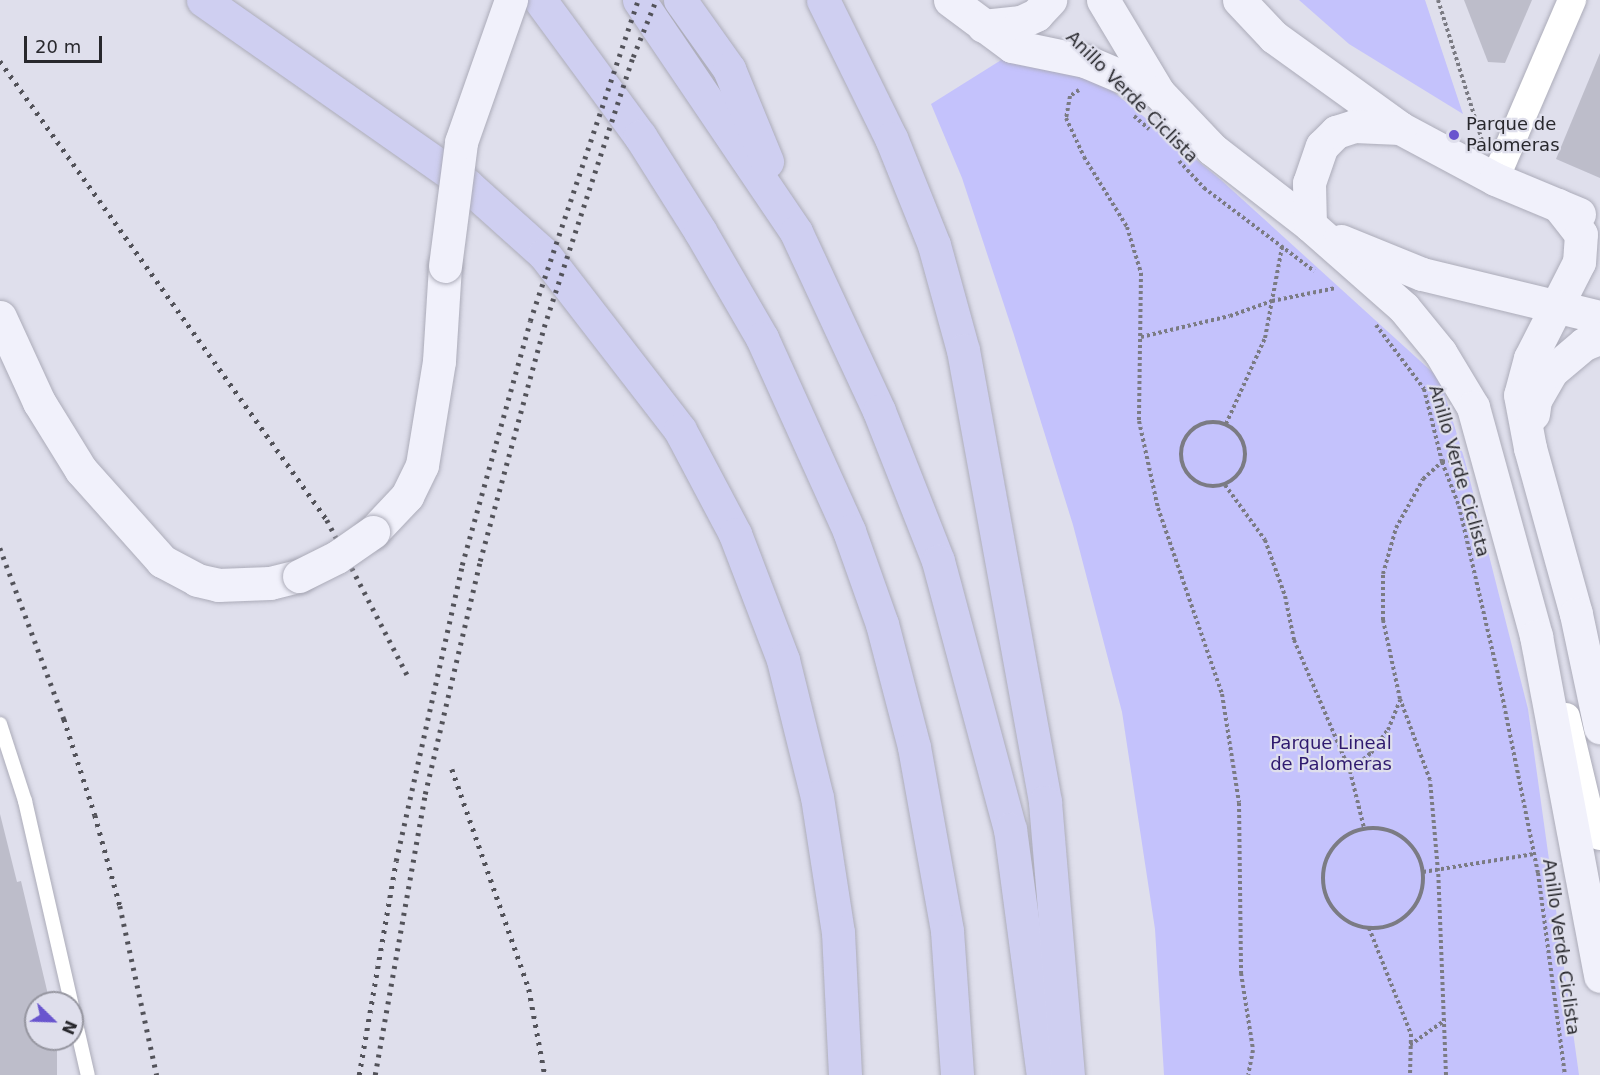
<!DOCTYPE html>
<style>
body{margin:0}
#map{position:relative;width:1600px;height:1075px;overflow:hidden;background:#dfdfec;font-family:"DejaVu Sans",sans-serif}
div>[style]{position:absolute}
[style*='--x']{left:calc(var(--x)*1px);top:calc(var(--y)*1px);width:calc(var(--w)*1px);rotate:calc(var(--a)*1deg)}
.green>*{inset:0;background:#c4c2fc}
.building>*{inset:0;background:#bdbdca}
.path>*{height:4px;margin-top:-2px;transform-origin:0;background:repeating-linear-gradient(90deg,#7b7b83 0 3px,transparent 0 6px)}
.path>.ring{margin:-2px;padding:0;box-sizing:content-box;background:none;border:4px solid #7b7b83;border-radius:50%}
.roads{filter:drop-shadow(0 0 2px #acacb9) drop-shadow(0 0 2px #acacb9)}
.lane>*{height:14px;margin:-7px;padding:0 7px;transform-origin:7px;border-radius:7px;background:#fff}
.street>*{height:28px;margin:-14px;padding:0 14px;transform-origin:14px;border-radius:14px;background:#fff}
.secondary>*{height:33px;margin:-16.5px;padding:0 16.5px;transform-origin:16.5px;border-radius:16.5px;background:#f1f1fb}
.highway>*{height:33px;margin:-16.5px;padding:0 16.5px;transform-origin:16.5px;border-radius:16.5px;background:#cfcff1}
.rail>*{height:4.5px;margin-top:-2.25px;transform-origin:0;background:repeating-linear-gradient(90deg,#525259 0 3px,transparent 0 9px)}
.bridges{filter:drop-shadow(0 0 2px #acacb9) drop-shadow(0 0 2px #acacb9)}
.secondary-bridge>*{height:33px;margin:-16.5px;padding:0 16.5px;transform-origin:16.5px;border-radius:16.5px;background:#f1f1fb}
.dots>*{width:16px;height:16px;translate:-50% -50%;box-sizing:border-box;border:3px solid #dfdfec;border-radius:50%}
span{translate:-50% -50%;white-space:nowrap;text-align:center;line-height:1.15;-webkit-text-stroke:4.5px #dfdfec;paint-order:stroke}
.street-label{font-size:18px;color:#28282d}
.poi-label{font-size:18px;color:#28282d}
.left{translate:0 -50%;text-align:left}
.park-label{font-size:18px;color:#2f1a6f}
.north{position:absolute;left:24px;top:991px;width:60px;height:60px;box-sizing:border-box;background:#dfdfec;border:2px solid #9696a0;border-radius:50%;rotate:113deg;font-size:16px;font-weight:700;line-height:24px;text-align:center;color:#28282d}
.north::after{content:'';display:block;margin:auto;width:21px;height:27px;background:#6955ce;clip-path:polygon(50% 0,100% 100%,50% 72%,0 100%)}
.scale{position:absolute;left:24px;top:36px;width:78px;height:27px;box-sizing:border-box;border:3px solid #28282d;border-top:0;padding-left:8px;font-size:18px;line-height:21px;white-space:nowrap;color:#28282d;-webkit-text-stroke:4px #dfdfec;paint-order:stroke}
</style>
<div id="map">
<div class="green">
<i style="clip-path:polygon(1299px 0,1425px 0,1463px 114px,1349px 44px)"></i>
<i style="clip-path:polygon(1006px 57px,1104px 84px,1221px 180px,1440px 379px,1465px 461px,1528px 709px,1579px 1075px,1164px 1075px,1155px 929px,1122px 712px,1073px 525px,1014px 335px,962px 178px,931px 104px)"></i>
</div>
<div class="building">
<i style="clip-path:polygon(1464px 0,1532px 0,1505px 63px,1488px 62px)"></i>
<i style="clip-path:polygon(1600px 53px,1600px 178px,1556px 159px)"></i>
<i style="clip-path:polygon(0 814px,17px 882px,21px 881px,50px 1003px,36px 1003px,36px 1039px,57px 1039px,57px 1075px,0 1075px)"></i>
</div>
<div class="path">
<i style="--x:1438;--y:0;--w:147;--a:72.6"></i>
<i style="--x:1079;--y:90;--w:11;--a:146"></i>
<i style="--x:1070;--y:96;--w:22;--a:100"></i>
<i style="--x:1066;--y:118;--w:43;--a:65.2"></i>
<i style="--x:1084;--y:157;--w:82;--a:58.4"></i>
<i style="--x:1127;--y:227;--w:48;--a:73.1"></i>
<i style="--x:1141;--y:273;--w:148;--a:90.8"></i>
<i style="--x:1139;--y:421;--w:89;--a:77.7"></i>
<i style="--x:1158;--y:508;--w:197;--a:71"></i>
<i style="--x:1222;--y:694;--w:110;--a:81.1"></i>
<i style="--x:1239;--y:803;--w:170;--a:89.3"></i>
<i style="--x:1241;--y:973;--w:78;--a:81.1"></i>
<i style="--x:1253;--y:1050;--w:25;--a:101"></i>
<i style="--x:1134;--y:116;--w:20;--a:41"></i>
<i style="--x:1179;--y:161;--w:37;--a:47"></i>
<i style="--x:1204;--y:188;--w:138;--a:37"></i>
<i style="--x:1376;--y:325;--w:80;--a:53.1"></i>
<i style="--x:1424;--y:389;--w:75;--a:76.1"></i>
<i style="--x:1442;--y:462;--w:47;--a:68.9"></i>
<i style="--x:1459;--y:506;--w:168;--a:77"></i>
<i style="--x:1497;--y:670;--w:207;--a:78.6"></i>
<i style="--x:1538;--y:873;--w:204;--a:82.4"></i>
<i style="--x:1141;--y:337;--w:91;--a:-13.3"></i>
<i style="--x:1230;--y:316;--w:45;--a:-19.7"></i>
<i style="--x:1272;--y:301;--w:65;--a:-11.5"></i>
<i class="ring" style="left:1181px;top:422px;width:60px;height:60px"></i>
<i style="--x:1226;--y:424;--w:94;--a:-65.6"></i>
<i style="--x:1265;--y:338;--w:93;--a:-79.4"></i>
<i style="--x:1225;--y:485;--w:68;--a:54"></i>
<i style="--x:1265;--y:540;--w:59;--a:70.3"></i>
<i style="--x:1285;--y:596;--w:45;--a:78.4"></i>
<i style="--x:1294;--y:640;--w:142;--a:66.9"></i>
<i style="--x:1350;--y:771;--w:59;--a:76.2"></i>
<i style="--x:1350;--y:771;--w:28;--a:-41"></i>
<i style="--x:1371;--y:753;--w:29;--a:-54"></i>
<i style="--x:1388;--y:730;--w:32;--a:-68"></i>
<i class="ring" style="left:1323px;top:828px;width:96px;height:96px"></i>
<i style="--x:1423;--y:872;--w:112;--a:-9.2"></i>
<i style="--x:1369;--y:928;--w:114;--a:68.4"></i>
<i style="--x:1411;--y:1034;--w:41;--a:91.4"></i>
<i style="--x:1410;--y:1045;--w:43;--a:-35.5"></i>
<i style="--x:1446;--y:1075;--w:204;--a:-92.2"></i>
<i style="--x:1438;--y:871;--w:91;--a:-95"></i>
<i style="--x:1430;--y:780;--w:86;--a:-110.3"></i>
<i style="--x:1400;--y:699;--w:81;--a:-102.1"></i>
<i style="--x:1383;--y:620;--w:46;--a:-90"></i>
<i style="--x:1383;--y:574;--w:48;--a:-74.2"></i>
<i style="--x:1396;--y:528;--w:56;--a:-61.1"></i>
<i style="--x:1423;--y:479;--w:25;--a:-42"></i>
<i style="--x:1442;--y:462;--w:15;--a:-11"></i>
</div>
<div class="roads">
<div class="lane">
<i style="--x:0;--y:724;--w:81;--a:72"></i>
<i style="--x:25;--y:801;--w:281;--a:77.1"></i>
</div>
<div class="street">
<i style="--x:1495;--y:179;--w:195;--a:-66.7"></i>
<i style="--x:1566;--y:717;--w:120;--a:76.5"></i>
<i style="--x:1594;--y:834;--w:6;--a:18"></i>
</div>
<div class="secondary">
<i style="--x:950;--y:0;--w:77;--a:36.6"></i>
<i style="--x:1012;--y:46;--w:75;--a:11.6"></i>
<i style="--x:1085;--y:61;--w:79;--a:23"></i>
<i style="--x:1103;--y:0;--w:107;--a:59.1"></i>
<i style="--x:1158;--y:92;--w:79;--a:46.5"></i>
<i style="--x:1212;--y:149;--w:124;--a:37.8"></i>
<i style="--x:1310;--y:225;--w:125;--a:41.4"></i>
<i style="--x:1404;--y:308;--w:57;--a:50.7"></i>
<i style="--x:1440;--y:352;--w:64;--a:59"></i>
<i style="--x:1473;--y:407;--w:238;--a:74.6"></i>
<i style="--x:1536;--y:636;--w:346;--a:79.3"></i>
<i style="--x:1239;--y:0;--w:51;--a:46.6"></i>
<i style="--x:1274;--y:37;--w:155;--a:35.8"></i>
<i style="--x:1400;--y:128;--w:108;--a:28.2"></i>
<i style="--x:1495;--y:179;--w:91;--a:22.6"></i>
<i style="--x:983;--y:26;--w:38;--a:-6"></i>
<i style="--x:1021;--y:22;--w:17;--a:-25"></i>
<i style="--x:1036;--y:15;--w:21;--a:-47"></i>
<i style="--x:1558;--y:205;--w:37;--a:52"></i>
<i style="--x:1581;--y:234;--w:28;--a:94"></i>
<i style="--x:1579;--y:262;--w:108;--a:117"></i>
<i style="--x:1530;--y:358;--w:38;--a:105"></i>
<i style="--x:1520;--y:395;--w:54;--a:79.3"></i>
<i style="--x:1530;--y:448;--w:172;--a:74.5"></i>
<i style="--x:1576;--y:614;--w:116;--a:78"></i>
<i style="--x:1310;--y:225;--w:42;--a:-91.4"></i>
<i style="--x:1309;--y:183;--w:39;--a:-71"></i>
<i style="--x:1322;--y:146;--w:20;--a:-45"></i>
<i style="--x:1336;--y:132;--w:19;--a:-18"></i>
<i style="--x:1354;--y:126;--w:46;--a:2.5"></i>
<i style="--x:1341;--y:241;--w:87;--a:22.2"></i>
<i style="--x:1422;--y:274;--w:183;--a:13.6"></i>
<i style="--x:0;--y:317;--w:94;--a:65.4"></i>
<i style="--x:39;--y:402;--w:80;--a:58.3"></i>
<i style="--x:81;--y:470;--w:122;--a:48.3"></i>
<i style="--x:162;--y:561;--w:40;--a:28"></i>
<i style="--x:197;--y:580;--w:22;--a:13"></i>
<i style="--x:218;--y:585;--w:52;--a:-2.2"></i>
<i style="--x:270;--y:583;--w:30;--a:-14"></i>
<i style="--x:1533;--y:414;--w:14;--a:-82"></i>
<i style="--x:1535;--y:400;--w:34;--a:-60"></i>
<i style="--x:1552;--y:371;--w:42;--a:-40.2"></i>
<i style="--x:1584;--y:344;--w:17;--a:-21"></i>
<i style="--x:373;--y:532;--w:50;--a:-46.6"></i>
<i style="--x:407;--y:496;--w:34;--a:-64"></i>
<i style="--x:422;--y:465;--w:105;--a:-80.7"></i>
<i style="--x:439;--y:361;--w:95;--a:-86.4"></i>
</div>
<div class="highway">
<i style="--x:203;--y:0;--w:322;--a:35"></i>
<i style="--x:467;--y:185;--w:103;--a:41.9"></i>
<i style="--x:544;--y:254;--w:222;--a:52.3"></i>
<i style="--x:680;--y:430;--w:118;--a:62.1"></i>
<i style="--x:735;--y:534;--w:135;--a:69.1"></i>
<i style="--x:783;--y:660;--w:141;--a:76.1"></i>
<i style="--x:817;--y:797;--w:137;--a:81.2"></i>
<i style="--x:838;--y:932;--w:143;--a:87.2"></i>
<i style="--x:540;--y:0;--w:169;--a:53.7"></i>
<i style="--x:640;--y:136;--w:112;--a:57.7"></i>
<i style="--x:700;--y:231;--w:124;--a:59.9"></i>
<i style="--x:762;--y:338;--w:212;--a:65.7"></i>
<i style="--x:849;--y:531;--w:99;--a:70.5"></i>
<i style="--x:882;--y:624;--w:127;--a:75.4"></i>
<i style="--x:914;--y:747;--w:187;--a:79.8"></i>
<i style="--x:947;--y:931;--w:144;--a:86"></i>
<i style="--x:639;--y:0;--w:280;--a:55.9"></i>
<i style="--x:796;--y:232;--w:197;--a:65.1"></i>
<i style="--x:879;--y:411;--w:161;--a:68.5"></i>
<i style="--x:938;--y:561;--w:278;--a:75"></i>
<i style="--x:1010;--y:829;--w:248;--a:82.4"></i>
<i style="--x:680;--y:0;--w:85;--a:54.6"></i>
<i style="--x:729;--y:69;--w:100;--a:67.6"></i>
<i style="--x:823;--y:0;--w:154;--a:63.8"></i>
<i style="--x:891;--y:138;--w:115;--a:68.1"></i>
<i style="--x:934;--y:245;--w:109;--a:74.6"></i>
<i style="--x:963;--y:350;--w:459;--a:79.7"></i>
<i style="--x:1045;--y:802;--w:274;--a:85.2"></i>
</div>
</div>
<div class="rail">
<i style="--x:0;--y:61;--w:564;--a:54.53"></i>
<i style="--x:327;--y:520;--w:178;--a:62.6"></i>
<i style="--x:0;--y:548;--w:183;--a:69.5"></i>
<i style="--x:64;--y:719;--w:101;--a:72.1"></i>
<i style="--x:95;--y:815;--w:94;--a:74.6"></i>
<i style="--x:120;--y:906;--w:173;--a:77.7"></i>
<i style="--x:452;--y:769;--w:233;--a:70.7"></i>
<i style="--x:529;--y:989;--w:87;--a:79.5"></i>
<i style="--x:359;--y:1075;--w:217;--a:-80.2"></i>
<i style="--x:396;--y:861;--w:303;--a:-77.4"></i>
<i style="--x:462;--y:565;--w:253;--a:-74.4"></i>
<i style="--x:530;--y:321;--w:339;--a:-71.4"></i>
<i style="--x:375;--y:1075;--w:285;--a:-79.9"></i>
<i style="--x:425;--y:794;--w:239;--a:-76.7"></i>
<i style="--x:480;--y:561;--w:243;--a:-74.7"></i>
<i style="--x:544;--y:327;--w:284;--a:-71.8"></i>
<i style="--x:633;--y:57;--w:61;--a:-68"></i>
</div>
<div class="bridges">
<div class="secondary-bridge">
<i style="--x:445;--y:266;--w:125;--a:-82.6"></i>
<i style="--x:461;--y:142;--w:151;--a:-70.6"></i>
<i style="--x:299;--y:576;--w:42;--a:-26.6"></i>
<i style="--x:337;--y:557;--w:44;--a:-34.8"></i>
</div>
</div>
<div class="dots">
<i style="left:1454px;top:135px;background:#6955ce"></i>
</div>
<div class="street-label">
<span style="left:1132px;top:97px;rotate:45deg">Anillo Verde Ciclista</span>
<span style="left:1459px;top:471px;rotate:74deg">Anillo Verde Ciclista</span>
<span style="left:1561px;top:947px;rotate:82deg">Anillo Verde Ciclista</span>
</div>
<div class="poi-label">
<span class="left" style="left:1466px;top:135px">Parque de<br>Palomeras</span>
</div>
<div class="park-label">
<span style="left:1331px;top:754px">Parque Lineal<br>de Palomeras</span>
</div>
<div class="north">N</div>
<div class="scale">20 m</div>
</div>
